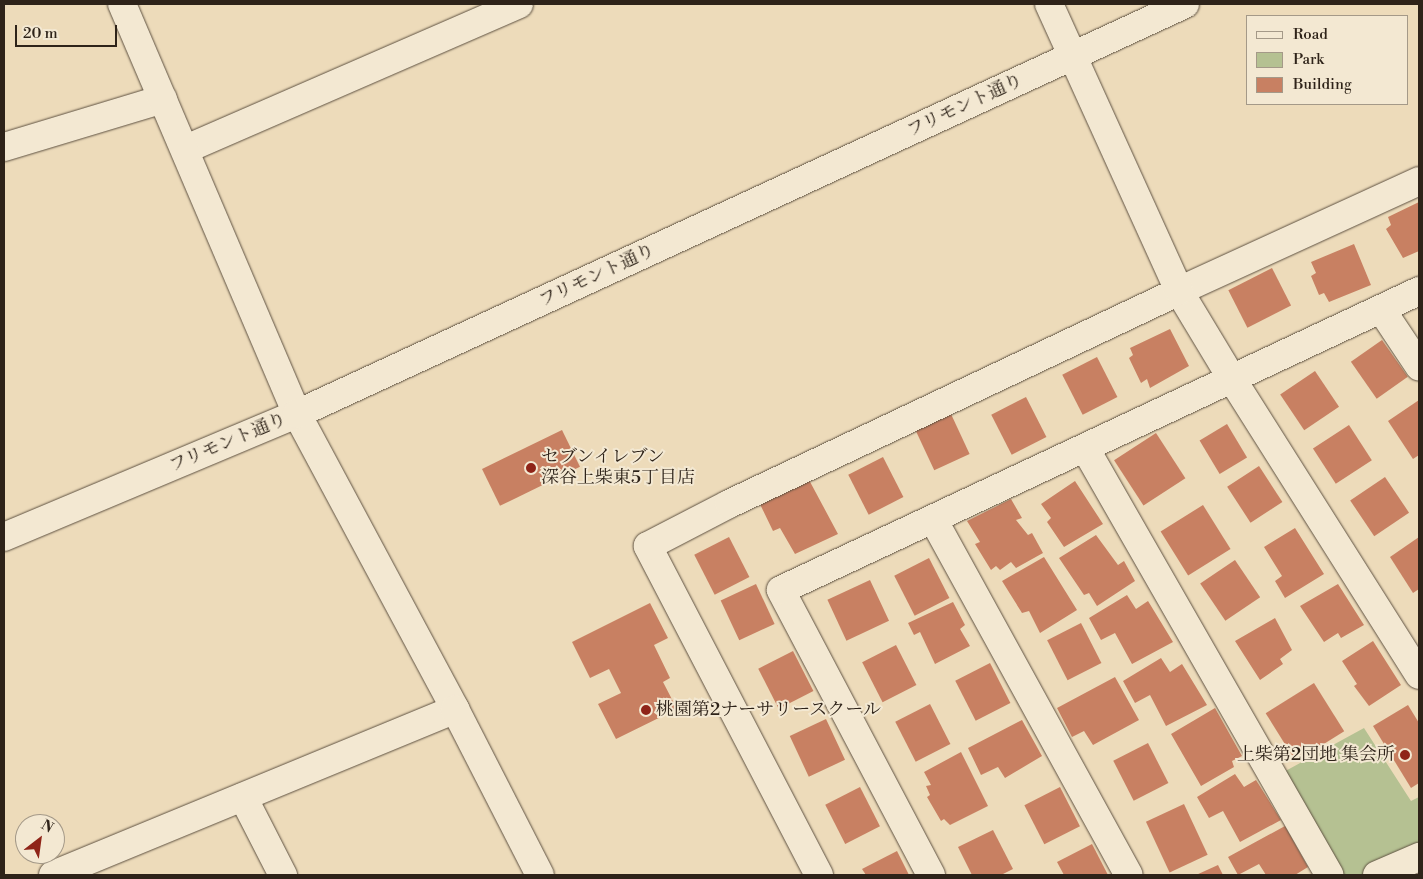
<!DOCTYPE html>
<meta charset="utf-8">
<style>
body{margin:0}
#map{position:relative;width:1423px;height:879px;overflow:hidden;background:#eddbba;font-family:"Libre Bodoni","Noto Serif JP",serif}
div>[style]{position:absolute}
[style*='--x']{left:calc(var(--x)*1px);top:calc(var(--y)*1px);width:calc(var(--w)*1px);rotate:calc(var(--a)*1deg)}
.green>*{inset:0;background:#b5c192}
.building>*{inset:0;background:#c88062;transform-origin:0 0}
.roads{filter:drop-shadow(0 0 1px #5e5141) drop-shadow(0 0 1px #5e5141)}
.street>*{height:28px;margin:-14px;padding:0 14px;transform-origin:14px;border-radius:14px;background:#f3e8d2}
.secondary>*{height:28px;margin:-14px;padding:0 14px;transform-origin:14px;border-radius:14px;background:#f3e8d2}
.dots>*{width:14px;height:14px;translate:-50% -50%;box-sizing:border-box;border:2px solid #f3e8d2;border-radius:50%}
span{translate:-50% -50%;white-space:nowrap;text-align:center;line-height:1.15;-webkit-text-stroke:4px #f3e8d2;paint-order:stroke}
.street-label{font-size:18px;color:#2e2319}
.poi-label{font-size:18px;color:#2e2319}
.left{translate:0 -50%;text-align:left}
.right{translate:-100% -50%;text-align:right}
.frame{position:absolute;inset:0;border:5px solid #2e2319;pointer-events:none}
.legend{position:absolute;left:1246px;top:15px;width:162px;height:90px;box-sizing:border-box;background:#f3e8d2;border:1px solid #a49988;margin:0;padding:6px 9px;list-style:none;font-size:15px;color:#2e2319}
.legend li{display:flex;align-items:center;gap:10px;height:25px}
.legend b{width:25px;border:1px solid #a49988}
.north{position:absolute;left:15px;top:814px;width:50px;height:50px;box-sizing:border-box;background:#f3e8d2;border:1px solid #a49988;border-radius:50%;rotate:30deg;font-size:14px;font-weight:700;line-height:20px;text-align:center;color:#2e2319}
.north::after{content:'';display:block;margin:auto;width:18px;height:22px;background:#8f2418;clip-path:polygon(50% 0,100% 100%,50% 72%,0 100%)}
.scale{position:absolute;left:15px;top:25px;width:102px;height:22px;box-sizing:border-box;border:2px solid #2e2319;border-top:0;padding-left:6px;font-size:15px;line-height:18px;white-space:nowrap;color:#2e2319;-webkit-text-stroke:4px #f3e8d2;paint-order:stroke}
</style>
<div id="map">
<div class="green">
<i style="clip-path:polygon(1364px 728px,1411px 801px,1419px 797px,1419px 847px,1361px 875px,1337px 875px,1280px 774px)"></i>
</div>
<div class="building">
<i style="clip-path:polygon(1419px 202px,1419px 251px,1403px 258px,1386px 229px,1391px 225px,1388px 217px)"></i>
<i style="clip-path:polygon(1354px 244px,1371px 285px,1329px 302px,1324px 293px,1319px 295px,1311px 276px,1316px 273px,1311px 262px)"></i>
<i style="left:1272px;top:268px;width:42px;height:49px;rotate:63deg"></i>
<i style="clip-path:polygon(1170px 329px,1189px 366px,1150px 388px,1147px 379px,1141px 383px,1129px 358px,1133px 355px,1130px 348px)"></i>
<i style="left:1382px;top:340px;width:45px;height:38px;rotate:55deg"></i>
<i style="left:1097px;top:357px;width:45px;height:39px;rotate:63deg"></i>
<i style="left:1315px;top:371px;width:43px;height:42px;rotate:56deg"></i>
<i style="left:1026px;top:397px;width:45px;height:39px;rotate:63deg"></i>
<i style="clip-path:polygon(1419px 400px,1419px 455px,1413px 459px,1388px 421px)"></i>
<i style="left:951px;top:414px;width:44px;height:39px;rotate:65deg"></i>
<i style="left:1227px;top:424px;width:39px;height:32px;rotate:59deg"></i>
<i style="left:1349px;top:425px;width:42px;height:43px;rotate:57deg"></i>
<i style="left:562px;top:430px;width:41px;height:89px;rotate:64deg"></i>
<i style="left:1156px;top:433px;width:54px;height:50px;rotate:57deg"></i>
<i style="left:883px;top:457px;width:45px;height:39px;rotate:63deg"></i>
<i style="left:1259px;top:466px;width:43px;height:38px;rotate:57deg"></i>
<i style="left:1385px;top:477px;width:43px;height:42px;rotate:56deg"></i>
<i style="clip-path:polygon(808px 478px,838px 534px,795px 554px,780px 528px,773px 531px,758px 500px)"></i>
<i style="clip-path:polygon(1075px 481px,1103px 524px,1064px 547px,1047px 522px,1051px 518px,1041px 504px)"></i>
<i style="clip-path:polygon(1011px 499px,1022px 518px,1016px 520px,1028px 535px,1032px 533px,1043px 553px,1016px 568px,1011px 562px,1000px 570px,996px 566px,991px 570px,975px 544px,980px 542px,967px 521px)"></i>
<i style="left:1203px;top:505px;width:52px;height:50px;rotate:58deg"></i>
<i style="clip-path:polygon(1295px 528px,1324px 574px,1285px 598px,1275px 581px,1282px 576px,1264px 547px)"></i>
<i style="clip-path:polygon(1096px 535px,1118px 565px,1124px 561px,1135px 581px,1097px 606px,1089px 593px,1084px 595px,1059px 558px)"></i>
<i style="left:729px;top:537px;width:45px;height:39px;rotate:63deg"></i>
<i style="clip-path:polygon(1419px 537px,1419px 589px,1413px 593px,1390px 557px)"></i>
<i style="clip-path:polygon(1044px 557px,1077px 610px,1040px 633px,1029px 611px,1022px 613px,1002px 581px)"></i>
<i style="left:929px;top:558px;width:45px;height:39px;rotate:63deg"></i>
<i style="left:1235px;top:560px;width:45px;height:42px;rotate:56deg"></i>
<i style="left:870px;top:580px;width:45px;height:47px;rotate:65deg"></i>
<i style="left:756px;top:584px;width:44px;height:39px;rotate:65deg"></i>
<i style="clip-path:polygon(1338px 584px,1364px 625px,1341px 638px,1338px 633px,1324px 642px,1300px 606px)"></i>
<i style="clip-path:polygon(1127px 595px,1136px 609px,1148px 601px,1173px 642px,1132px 664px,1115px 633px,1101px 640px,1089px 618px)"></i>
<i style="clip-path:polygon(953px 602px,965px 625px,960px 629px,970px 646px,935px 664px,920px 632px,914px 635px,908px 623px)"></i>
<i style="clip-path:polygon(650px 603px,668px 638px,654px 645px,670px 678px,663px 682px,677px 709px,616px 739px,598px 704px,621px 693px,609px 669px,590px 678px,572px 642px)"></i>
<i style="clip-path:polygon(1275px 618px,1292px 650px,1280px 659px,1283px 664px,1260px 680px,1235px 641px)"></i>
<i style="left:1081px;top:623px;width:45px;height:38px;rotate:63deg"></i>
<i style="clip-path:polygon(1373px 641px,1401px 685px,1369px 706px,1354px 686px,1357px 684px,1342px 661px)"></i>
<i style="left:896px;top:645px;width:45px;height:38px;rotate:63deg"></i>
<i style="left:793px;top:651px;width:45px;height:39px;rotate:63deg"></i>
<i style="clip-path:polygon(1161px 658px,1170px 672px,1182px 664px,1207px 705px,1166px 726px,1150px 695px,1135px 703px,1123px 681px)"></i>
<i style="left:990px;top:663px;width:45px;height:39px;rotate:63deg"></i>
<i style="clip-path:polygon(1115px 677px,1139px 720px,1093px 745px,1084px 731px,1072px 737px,1057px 708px)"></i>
<i style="left:1314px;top:683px;width:57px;height:57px;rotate:58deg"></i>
<i style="left:930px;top:704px;width:45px;height:39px;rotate:63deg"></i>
<i style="clip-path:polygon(1408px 705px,1419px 723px,1419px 783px,1411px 788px,1373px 726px)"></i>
<i style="clip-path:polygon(1215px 708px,1242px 756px,1232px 761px,1234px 767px,1201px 786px,1171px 734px)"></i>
<i style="left:826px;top:719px;width:45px;height:40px;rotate:65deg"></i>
<i style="clip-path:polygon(1022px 720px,1042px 756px,1005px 778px,998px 767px,981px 775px,968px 748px)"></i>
<i style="left:1148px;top:743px;width:45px;height:39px;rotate:63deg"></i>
<i style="clip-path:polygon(961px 752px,988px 806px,950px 825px,944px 819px,941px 821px,927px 797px,930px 795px,926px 786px,931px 785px,924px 772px)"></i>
<i style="clip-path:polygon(1235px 774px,1244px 787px,1256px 780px,1281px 820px,1240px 842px,1223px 811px,1209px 818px,1197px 797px)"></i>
<i style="left:860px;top:787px;width:44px;height:39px;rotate:63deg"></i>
<i style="left:1060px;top:787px;width:44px;height:40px;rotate:63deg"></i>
<i style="left:1184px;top:804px;width:56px;height:42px;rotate:65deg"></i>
<i style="clip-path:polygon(1285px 826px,1308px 867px,1295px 875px,1266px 875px,1259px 864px,1238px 875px,1228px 857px)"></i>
<i style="clip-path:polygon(993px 830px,1013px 869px,1001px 875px,972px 875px,958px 847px)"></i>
<i style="clip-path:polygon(1092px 844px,1108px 875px,1064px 875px,1057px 862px)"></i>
<i style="clip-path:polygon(897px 851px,909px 875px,866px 875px,862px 869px)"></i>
<i style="clip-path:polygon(1218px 865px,1223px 875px,1196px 875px)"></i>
</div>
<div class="roads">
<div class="street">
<i style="--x:4;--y:147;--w:166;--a:-16.8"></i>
<i style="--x:186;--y:149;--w:363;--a:-23.5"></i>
<i style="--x:1179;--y:291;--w:103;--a:58.9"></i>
<i style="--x:1232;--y:379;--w:350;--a:57.7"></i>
<i style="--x:1381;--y:309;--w:69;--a:56.3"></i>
<i style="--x:1085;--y:448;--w:492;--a:60.2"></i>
<i style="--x:933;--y:519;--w:406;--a:61.2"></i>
<i style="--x:243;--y:797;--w:88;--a:62.9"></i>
<i style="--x:53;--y:875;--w:435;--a:-22.4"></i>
<i style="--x:819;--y:875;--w:371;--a:-117.5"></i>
<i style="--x:648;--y:546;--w:91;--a:-27.4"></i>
<i style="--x:729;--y:504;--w:498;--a:-25.3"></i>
<i style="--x:1179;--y:291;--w:264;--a:-24.6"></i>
<i style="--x:931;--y:875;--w:322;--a:-117.8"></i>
<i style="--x:781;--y:590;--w:705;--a:-25.11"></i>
<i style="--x:1377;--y:875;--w:46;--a:-23.2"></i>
</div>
<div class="secondary">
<i style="--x:122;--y:4;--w:446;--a:66.9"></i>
<i style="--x:297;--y:414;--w:335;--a:61.8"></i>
<i style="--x:455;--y:709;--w:186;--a:62.9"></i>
<i style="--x:1049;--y:4;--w:315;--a:65.6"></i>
<i style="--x:4;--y:537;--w:318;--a:-22.8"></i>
<i style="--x:297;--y:414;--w:978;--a:-24.78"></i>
</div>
</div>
<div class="dots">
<i style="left:531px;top:468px;background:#8f2418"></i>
<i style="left:646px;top:710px;background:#8f2418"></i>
<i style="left:1405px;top:755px;background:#8f2418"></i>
</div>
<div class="street-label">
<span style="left:965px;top:106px;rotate:-25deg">フリモント通り</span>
<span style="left:597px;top:276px;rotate:-25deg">フリモント通り</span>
<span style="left:228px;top:443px;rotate:-23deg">フリモント通り</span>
</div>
<div class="poi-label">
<span class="left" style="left:541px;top:468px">セブンイレブン<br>深谷上柴東5丁目店</span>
<span class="left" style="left:656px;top:710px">桃園第2ナーサリースクール</span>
<span class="right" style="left:1395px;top:755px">上柴第2団地 集会所</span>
</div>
<div class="frame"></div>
<ul class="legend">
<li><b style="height:6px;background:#f3e8d2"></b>Road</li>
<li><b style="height:14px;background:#b5c192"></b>Park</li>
<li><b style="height:14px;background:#c88062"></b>Building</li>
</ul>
<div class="north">N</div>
<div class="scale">20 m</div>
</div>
